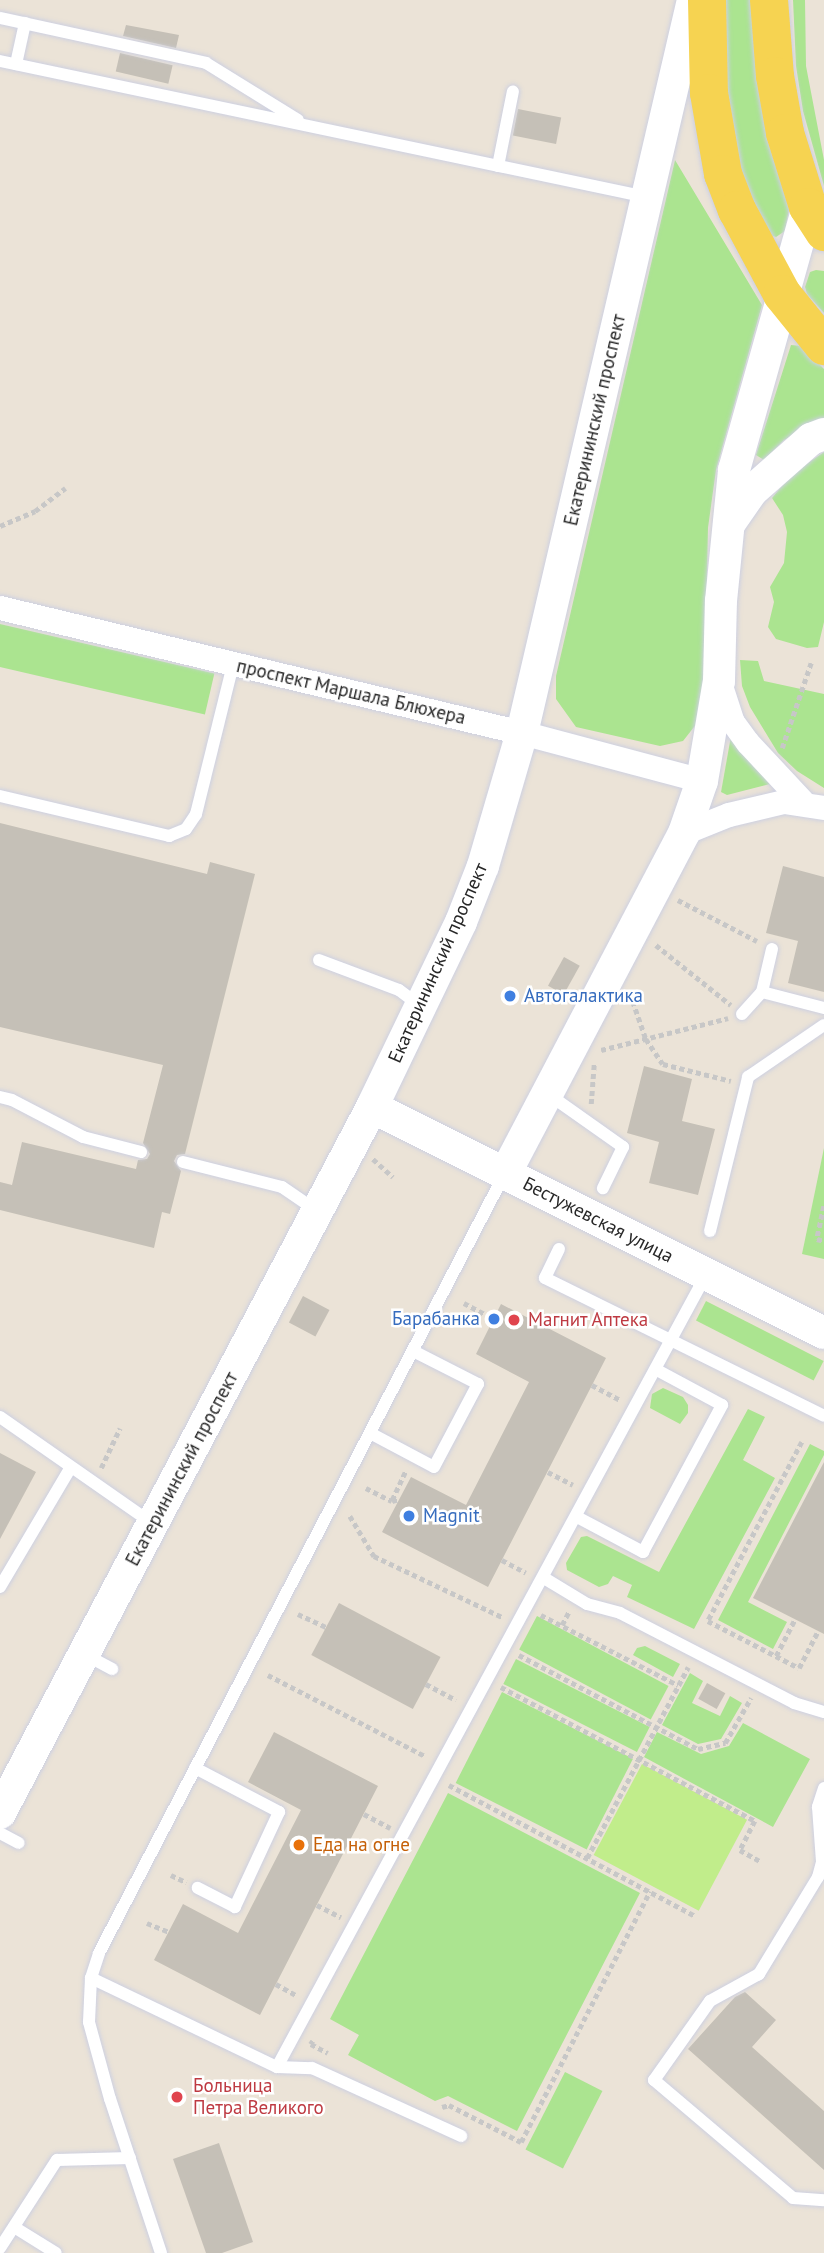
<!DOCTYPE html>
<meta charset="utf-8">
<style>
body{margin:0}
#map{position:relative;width:824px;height:2253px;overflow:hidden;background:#ebe3d7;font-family:"PT Sans",sans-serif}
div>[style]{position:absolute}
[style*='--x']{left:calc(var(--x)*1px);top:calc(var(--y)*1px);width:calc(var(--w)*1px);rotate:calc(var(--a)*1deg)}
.green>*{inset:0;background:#abe490;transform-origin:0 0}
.pitch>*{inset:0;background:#c1ed8b;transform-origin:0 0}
.building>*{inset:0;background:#c5c0b7;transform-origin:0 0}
.path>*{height:4.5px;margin-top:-2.25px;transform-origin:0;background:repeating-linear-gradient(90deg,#c7c7c7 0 5px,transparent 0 8.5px)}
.roads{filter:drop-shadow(0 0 2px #cdd0e1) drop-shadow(0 0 2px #cdd0e1)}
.service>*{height:12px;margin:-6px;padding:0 6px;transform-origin:6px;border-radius:6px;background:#fff}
.minor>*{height:24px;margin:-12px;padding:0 12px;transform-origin:12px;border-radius:12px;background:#fff}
.tertiary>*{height:32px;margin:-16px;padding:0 16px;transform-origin:16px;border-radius:16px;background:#fff}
.primary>*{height:38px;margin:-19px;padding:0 19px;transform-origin:19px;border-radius:19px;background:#f6d351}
.dots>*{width:19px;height:19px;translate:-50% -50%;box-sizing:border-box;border:4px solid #fff;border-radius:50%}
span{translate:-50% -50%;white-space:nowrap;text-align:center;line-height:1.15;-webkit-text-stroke:5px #fff;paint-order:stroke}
.street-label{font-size:19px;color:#272727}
.shop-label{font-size:19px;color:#366cbe}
.left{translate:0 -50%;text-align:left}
.right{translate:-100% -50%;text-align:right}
.health-label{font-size:19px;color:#be3a42}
.food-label{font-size:19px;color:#c56008}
</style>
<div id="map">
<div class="green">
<i style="clip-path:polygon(722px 0,752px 0,768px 141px,789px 209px,785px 231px,776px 237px,764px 233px,731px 146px)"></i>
<i style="clip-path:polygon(793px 0,805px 0,806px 66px,824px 160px,824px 186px,803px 111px,796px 66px)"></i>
<i style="clip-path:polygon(675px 160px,762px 305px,716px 470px,708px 528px,705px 676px,698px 722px,683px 741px,660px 746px,576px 727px,556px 699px,556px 676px)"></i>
<i style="clip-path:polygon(816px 270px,824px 271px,824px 313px,807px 294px,805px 287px,810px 272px)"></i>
<i style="clip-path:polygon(791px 345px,801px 346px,824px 369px,824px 418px,784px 440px,764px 460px,756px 455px)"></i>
<i style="clip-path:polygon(824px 452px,824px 622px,818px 647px,807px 648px,776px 639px,768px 627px,774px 602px,770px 587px,784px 563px,787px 532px,783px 515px,772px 498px,792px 474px)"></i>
<i style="left:0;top:624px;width:220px;height:42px;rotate:13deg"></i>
<i style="clip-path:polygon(740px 660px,758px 661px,764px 681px,824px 694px,824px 788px,797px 771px,778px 753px,750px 707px,742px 686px)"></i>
<i style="clip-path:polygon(731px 736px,770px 784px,727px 795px,721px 792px)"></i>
<i style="clip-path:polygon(824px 1148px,824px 1259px,802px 1254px)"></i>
<i style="left:706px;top:1301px;width:132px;height:22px;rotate:27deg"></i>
<i style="clip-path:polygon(663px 1388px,683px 1397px,688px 1405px,688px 1413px,680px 1424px,650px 1408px,652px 1394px)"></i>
<i style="clip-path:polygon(748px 1409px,765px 1417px,743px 1460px,775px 1478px,694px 1629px,627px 1597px,632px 1585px,613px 1576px,608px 1584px,599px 1587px,567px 1570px,566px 1563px,581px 1537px,587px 1536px,659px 1572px)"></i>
<i style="clip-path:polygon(810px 1444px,824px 1451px,824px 1455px,748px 1602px,787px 1622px,773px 1649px,718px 1620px)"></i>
<i style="left:537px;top:1616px;width:149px;height:38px;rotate:28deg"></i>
<i style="clip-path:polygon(645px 1646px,680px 1664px,673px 1677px,633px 1655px,637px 1648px)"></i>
<i style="left:516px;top:1659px;width:150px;height:28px;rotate:27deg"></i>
<i style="clip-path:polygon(690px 1673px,703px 1681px,692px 1703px,720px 1716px,730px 1696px,742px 1703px,721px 1739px,698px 1744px,662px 1725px)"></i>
<i style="left:502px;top:1692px;width:147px;height:102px;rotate:27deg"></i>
<i style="clip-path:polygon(743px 1723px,810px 1759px,773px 1827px,644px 1757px,657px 1732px,701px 1754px,729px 1746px)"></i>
<i style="clip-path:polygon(448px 1793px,640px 1893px,517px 2131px,448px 2096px,435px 2101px,348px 2055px,359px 2035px,330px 2019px)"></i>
<i style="left:565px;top:2072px;width:42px;height:87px;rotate:27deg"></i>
</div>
<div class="pitch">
<i style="left:642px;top:1764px;width:119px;height:103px;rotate:28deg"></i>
</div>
<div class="building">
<i style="clip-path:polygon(126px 25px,179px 35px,176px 48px,123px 36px)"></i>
<i style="left:120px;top:53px;width:54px;height:19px;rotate:13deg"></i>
<i style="left:518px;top:109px;width:44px;height:27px;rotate:11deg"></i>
<i style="clip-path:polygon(0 823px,207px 874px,210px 862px,255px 874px,185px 1154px,177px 1155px,174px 1161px,181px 1171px,170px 1214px,162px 1212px,154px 1248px,0 1210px,0 1182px,12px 1185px,22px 1142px,136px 1169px,138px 1160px,147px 1159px,150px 1154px,143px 1143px,163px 1065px,0 1027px)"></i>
<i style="clip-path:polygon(783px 866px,824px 877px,824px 992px,788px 983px,798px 941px,766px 933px)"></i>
<i style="left:564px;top:957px;width:18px;height:33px;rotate:29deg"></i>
<i style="clip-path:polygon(644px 1066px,692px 1079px,682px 1121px,715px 1129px,698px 1195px,649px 1183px,659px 1142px,627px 1133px)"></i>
<i style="left:303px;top:1296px;width:30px;height:30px;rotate:28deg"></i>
<i style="clip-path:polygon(501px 1304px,606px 1358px,488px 1587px,382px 1532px,411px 1477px,466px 1505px,529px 1382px,476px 1354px)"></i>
<i style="clip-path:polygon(0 1453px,36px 1472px,0 1539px)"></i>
<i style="clip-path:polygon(824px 1462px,824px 1634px,753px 1598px)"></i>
<i style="left:339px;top:1603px;width:115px;height:59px;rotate:28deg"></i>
<i style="left:707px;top:1683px;width:21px;height:18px;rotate:29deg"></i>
<i style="clip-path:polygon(274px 1732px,378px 1786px,260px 2015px,154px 1960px,183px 1904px,238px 1933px,301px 1810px,248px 1782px)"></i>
<i style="clip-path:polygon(745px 1992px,776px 2020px,752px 2047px,824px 2111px,824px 2170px,688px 2049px,735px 1997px)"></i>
<i style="clip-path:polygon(219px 2143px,253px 2242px,222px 2253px,206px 2253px,173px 2159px)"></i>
</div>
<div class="path">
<i style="--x:0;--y:526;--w:38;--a:-23"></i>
<i style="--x:35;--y:511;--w:38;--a:-37"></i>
<i style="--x:782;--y:748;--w:90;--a:-71.2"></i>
<i style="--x:678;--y:900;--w:89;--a:27.4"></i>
<i style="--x:656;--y:945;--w:96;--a:38.7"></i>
<i style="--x:630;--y:993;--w:49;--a:70.8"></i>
<i style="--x:646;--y:1039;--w:30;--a:56"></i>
<i style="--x:663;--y:1064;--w:70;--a:14"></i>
<i style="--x:601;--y:1050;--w:131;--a:-14.1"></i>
<i style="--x:591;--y:1104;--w:40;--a:-85.7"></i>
<i style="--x:373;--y:1159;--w:27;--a:42"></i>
<i style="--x:824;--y:1206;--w:34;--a:102"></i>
<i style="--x:817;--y:1239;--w:7;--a:16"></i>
<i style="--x:464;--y:1303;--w:34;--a:28"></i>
<i style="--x:592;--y:1385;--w:32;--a:28"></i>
<i style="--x:802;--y:1442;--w:202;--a:117.7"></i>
<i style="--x:708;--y:1621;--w:102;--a:27.3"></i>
<i style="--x:799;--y:1668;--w:42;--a:-62.8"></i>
<i style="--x:101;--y:1468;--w:44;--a:-64.6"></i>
<i style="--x:548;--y:1472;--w:28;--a:27"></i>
<i style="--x:366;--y:1488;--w:29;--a:27"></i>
<i style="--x:392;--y:1501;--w:7;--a:-16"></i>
<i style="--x:392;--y:1500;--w:33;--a:-65"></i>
<i style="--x:350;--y:1516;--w:47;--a:59"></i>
<i style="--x:374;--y:1556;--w:142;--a:25.5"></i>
<i style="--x:502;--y:1560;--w:27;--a:28"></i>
<i style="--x:298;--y:1614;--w:31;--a:25"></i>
<i style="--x:541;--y:1615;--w:154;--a:27.1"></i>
<i style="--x:562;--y:1625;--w:16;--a:-63"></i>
<i style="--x:519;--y:1655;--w:202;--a:27.7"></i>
<i style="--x:698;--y:1749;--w:28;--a:-13"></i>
<i style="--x:725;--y:1743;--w:52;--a:-60"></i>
<i style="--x:776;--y:1656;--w:42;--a:-62.8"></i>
<i style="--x:268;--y:1675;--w:177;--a:27.3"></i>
<i style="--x:426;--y:1684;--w:34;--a:28"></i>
<i style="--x:501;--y:1687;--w:287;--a:27.8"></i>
<i style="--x:755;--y:1821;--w:33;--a:117"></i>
<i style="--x:740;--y:1850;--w:23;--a:29"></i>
<i style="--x:449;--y:1785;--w:279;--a:28"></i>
<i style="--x:364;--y:1814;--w:30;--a:28"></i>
<i style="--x:587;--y:1858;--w:216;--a:-62.1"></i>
<i style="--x:171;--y:1875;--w:17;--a:25"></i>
<i style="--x:317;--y:1905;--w:27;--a:27"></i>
<i style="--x:147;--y:1923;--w:24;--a:22"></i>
<i style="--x:276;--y:1984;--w:25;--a:29"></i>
<i style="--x:313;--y:2041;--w:4;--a:124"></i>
<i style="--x:311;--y:2044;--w:19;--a:28"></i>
<i style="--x:442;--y:2107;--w:7;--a:-16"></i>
<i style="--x:449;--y:2105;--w:81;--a:27.2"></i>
<i style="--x:521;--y:2142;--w:282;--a:-62.8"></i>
</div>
<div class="roads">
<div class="service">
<i style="--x:0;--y:18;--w:211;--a:12.3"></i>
<i style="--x:206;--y:63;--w:108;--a:31.8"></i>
<i style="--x:0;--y:61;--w:660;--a:11.89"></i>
<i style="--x:16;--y:64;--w:42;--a:-77.6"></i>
<i style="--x:498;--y:166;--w:76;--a:-78.7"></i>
<i style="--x:0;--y:796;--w:174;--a:13.3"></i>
<i style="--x:169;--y:836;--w:18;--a:-22"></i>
<i style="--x:186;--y:829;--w:18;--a:-56"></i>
<i style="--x:196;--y:814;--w:154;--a:-76.1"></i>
<i style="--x:772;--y:949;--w:44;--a:103.1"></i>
<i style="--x:762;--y:992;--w:64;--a:14.5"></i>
<i style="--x:319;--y:960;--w:85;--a:20.6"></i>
<i style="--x:399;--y:990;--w:26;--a:37"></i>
<i style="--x:742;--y:1014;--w:30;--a:-48"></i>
<i style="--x:548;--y:1094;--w:92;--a:35.2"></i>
<i style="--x:623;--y:1147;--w:46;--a:116"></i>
<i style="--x:0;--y:1097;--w:12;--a:14"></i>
<i style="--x:12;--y:1100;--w:80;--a:27.5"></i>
<i style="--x:83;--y:1137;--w:60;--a:14.5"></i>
<i style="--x:183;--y:1162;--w:102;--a:14.2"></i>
<i style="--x:282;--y:1187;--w:42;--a:34.4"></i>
<i style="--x:710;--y:1231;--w:159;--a:-76.1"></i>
<i style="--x:748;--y:1077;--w:92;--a:-34.4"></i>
<i style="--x:559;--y:1249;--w:32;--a:116"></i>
<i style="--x:545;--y:1278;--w:311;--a:26.3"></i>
<i style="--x:0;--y:1417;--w:185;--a:34.9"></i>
<i style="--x:370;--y:1433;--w:72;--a:28"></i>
<i style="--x:434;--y:1467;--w:94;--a:-62.1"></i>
<i style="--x:478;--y:1384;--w:73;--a:-153.1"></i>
<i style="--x:577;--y:1517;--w:75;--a:27.9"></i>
<i style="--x:643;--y:1552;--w:167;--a:-61.7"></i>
<i style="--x:722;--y:1405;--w:74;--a:-151.7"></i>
<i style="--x:544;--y:1578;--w:50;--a:31.2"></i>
<i style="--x:587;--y:1604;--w:34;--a:15"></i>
<i style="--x:620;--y:1613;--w:196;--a:27.3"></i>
<i style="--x:794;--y:1703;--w:31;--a:17"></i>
<i style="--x:0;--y:1587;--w:139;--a:-59.4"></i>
<i style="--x:84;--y:1654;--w:32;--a:28"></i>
<i style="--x:195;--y:1768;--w:95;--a:27.6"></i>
<i style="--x:279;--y:1812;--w:105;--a:114.9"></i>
<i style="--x:235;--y:1907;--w:42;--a:-152.8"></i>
<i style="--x:824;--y:1788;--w:20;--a:108"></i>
<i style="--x:818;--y:1807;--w:55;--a:85.8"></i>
<i style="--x:822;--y:1862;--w:16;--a:105"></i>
<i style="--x:818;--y:1877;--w:114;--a:121.3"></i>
<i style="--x:759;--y:1974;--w:56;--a:151.1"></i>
<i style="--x:710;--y:2001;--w:97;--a:125.3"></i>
<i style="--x:654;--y:2080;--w:182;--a:40.3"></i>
<i style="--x:793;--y:2198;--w:31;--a:4"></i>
<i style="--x:0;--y:1833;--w:21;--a:28"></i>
<i style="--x:91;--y:1978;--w:206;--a:25.6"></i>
<i style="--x:277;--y:2067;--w:901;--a:-61.56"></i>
<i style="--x:277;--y:2067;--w:35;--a:2"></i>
<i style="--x:312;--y:2068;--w:164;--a:24.5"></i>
<i style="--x:14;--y:2227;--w:49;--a:31.8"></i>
<i style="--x:0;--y:2248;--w:105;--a:-57.1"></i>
<i style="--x:57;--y:2160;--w:73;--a:-1.6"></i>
<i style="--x:161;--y:2253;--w:162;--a:-108.3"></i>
<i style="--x:110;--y:2099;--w:80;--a:-105.3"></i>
<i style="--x:89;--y:2022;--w:44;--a:-87.4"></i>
<i style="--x:91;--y:1978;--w:26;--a:-72"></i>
<i style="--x:99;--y:1953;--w:877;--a:-62.5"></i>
</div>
<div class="minor">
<i style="--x:0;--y:608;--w:537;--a:13.47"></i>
<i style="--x:522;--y:733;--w:186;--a:14.9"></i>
<i style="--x:720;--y:683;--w:40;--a:72"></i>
<i style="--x:732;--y:721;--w:27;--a:54"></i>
<i style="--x:748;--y:743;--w:82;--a:47"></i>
<i style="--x:684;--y:833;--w:48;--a:-21.8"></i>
<i style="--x:729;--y:815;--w:57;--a:-13.3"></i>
<i style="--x:784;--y:802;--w:40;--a:8.5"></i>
</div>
<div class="tertiary">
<i style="--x:729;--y:524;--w:40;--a:-55.1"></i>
<i style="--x:752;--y:491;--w:79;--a:-41.4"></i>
<i style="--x:811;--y:439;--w:14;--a:-21"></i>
<i style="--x:372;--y:1107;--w:505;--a:26.57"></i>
<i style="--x:505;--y:1174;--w:385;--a:-62.3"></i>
<i style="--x:684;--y:833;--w:55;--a:-70.9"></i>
<i style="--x:702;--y:781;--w:101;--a:-80.4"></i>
<i style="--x:719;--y:681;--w:80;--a:-88.6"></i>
<i style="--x:721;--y:601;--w:132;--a:-84.3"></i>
<i style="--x:734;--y:470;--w:273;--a:-74.3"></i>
<i style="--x:0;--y:1813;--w:798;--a:-62.21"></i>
<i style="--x:372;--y:1107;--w:205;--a:-64.3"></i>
<i style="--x:461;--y:922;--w:60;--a:-68.6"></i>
<i style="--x:483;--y:866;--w:139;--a:-73.7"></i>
<i style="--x:522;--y:733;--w:753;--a:-76.87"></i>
</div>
<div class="primary">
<i style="--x:707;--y:0;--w:93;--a:88.8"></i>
<i style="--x:709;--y:93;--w:82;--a:80.2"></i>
<i style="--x:723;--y:174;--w:39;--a:69"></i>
<i style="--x:737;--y:210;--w:95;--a:61.8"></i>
<i style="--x:782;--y:294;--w:67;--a:51.1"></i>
<i style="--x:769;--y:0;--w:76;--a:85.5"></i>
<i style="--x:775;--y:76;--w:58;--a:80"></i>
<i style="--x:785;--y:133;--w:77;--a:72.7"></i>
<i style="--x:808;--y:207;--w:30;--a:57"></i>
</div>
</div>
<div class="dots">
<i style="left:510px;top:996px;background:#3f7fe0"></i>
<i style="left:494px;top:1319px;background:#3f7fe0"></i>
<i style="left:514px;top:1320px;background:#e0444e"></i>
<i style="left:409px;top:1516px;background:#3f7fe0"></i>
<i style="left:299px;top:1845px;background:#e8710a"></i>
<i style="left:177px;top:2097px;background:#e0444e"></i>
</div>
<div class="street-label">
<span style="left:595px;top:420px;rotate:-77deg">Екатерининский проспект</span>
<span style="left:351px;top:692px;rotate:13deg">проспект Маршала Блюхера</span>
<span style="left:438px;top:963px;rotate:-66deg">Екатерининский проспект</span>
<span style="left:598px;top:1220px;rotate:27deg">Бестужевская улица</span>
<span style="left:182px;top:1469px;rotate:-62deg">Екатерининский проспект</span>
</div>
<div class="shop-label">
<span class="left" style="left:524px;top:996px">Автогалактика</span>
<span class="right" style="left:480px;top:1319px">Барабанка</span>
<span class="left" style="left:423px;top:1516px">Magnit</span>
</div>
<div class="health-label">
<span class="left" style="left:528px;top:1320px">Магнит Аптека</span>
<span class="left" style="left:193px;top:2097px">Больница<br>Петра Великого</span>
</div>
<div class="food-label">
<span class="left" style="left:313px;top:1845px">Еда на огне</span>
</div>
</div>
